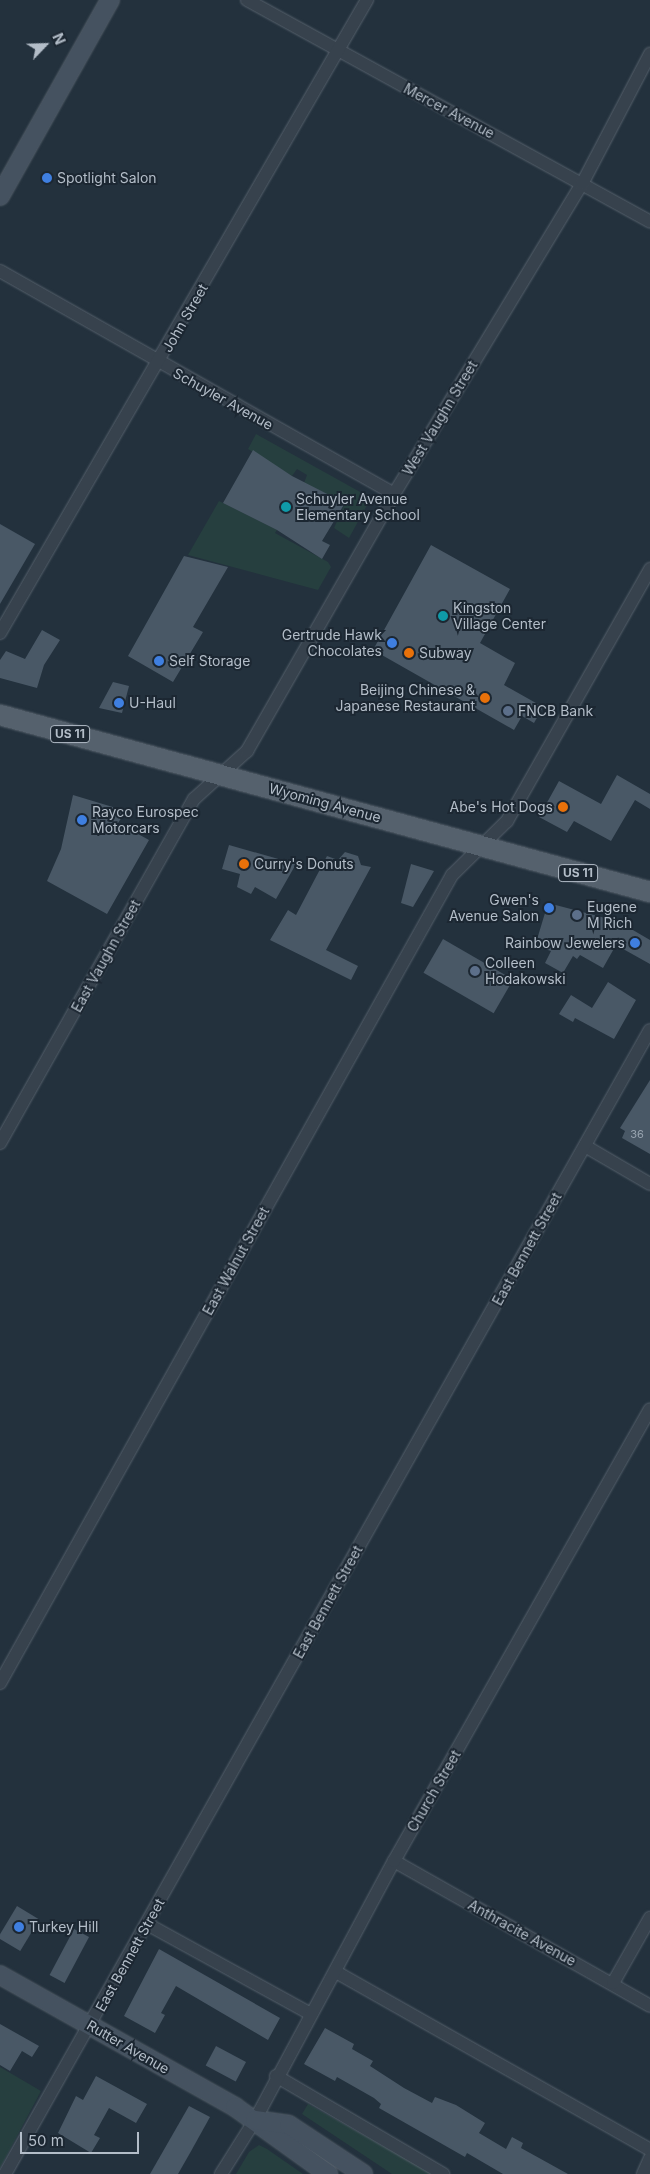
<!DOCTYPE html>
<style>
body{margin:0}
#map{position:relative;width:650px;height:2174px;overflow:hidden;background:#23313d;font-family:Inter,sans-serif}
div>[style]{position:absolute}
[style*='--x']{left:calc(var(--x)*1px);top:calc(var(--y)*1px);width:calc(var(--w)*1px);rotate:calc(var(--a)*1deg)}
.green>*{inset:0;background:#263f3f}
.building>*{inset:0;background:#495866;transform-origin:0 0}
.roads{filter:drop-shadow(0 0 1px #55606b) drop-shadow(0 0 1px #55606b)}
.street>*{height:12px;margin:-6px;padding:0 6px;transform-origin:6px;border-radius:6px;background:#37424d}
.secondary>*{height:18px;margin:-9px;padding:0 9px;transform-origin:9px;border-radius:9px;background:#455260}
.primary>*{height:20px;margin:-10px;padding:0 10px;transform-origin:10px;border-radius:10px;background:#55616d}
.dots>*{width:14px;height:14px;translate:-50% -50%;box-sizing:border-box;border:2px solid #1c2732;border-radius:50%}
span{translate:-50% -50%;white-space:nowrap;text-align:center;line-height:1.15;-webkit-text-stroke:4px #1c2732;paint-order:stroke}
.number-label{font-size:11px;color:#98a4b0}
.number-label span{-webkit-text-stroke-width:0}
.shield-label span{padding:1px 4px;background:#1c2732;border:1px solid;border-radius:4px;-webkit-text-stroke-width:0}
.shield-label{font-size:12px;color:#b3bdc8;font-weight:700}
.street-label{font-size:14px;color:#b3bdc8}
.poi-label{font-size:14px;color:#b3bdc8}
.left{translate:0 -50%;text-align:left}
.right{translate:-100% -50%;text-align:right}
.north{position:absolute;left:20px;top:20px;width:50px;height:50px;-webkit-text-stroke:4px #1c2732;paint-order:stroke;rotate:66deg;font-size:14px;font-weight:700;line-height:20px;text-align:center;color:#b3bdc8}
.north::after{content:'';display:block;margin:auto;width:18px;height:22px;background:#b3bdc8;clip-path:polygon(50% 0,100% 100%,50% 72%,0 100%)}
.scale{position:absolute;left:20px;top:2132px;width:119px;height:22px;box-sizing:border-box;border:2px solid #b3bdc8;border-top:0;padding-left:6px;font-size:15px;line-height:18px;white-space:nowrap;color:#b3bdc8;-webkit-text-stroke:4px #1c2732;paint-order:stroke}
</style>
<div id="map">
<div class="green">
<i style="clip-path:polygon(256px 434px,371px 498px,349px 538px,334px 528px,345px 503px,304px 483px,307px 475px,297px 469px,292px 476px,248px 449px)"></i>
<i style="clip-path:polygon(219px 501px,277px 530px,275px 533px,328px 562px,331px 567px,318px 590px,188px 555px)"></i>
<i style="clip-path:polygon(0 2067px,41px 2091px,0 2168px)"></i>
<i style="clip-path:polygon(308px 2104px,433px 2174px,392px 2174px,302px 2114px)"></i>
<i style="clip-path:polygon(259px 2145px,267px 2149px,303px 2174px,236px 2174px,249px 2152px)"></i>
</div>
<div class="building">
<i style="clip-path:polygon(253px 450px,292px 476px,345px 503px,322px 541px,330px 545px,322px 559px,277px 530px,223px 503px)"></i>
<i style="clip-path:polygon(0 524px,35px 544px,0 604px)"></i>
<i style="clip-path:polygon(431px 545px,510px 589px,480px 643px,515px 663px,504px 685px,543px 707px,534px 723px,522px 716px,514px 730px,373px 650px)"></i>
<i style="clip-path:polygon(184px 556px,228px 567px,193px 627px,203px 632px,173px 682px,128px 656px)"></i>
<i style="clip-path:polygon(42px 630px,60px 640px,44px 665px,37px 688px,0 678px,0 660px,6px 651px,25px 659px)"></i>
<i style="clip-path:polygon(113px 682px,129px 686px,122px 713px,99px 708px)"></i>
<i style="clip-path:polygon(617px 775px,650px 794px,650px 809px,635px 800px,611px 841px,574px 821px,567px 832px,539px 817px,559px 781px,601px 804px)"></i>
<i style="clip-path:polygon(73px 795px,126px 811px,118px 823px,149px 840px,107px 914px,47px 881px,61px 849px)"></i>
<i style="clip-path:polygon(229px 845px,296px 864px,276px 899px,255px 887px,251px 894px,237px 887px,240px 874px,222px 869px)"></i>
<i style="clip-path:polygon(345px 852px,358px 856px,361px 865px,371px 867px,326px 950px,358px 966px,351px 980px,270px 940px,288px 910px,296px 915px,327px 856px,338px 860px)"></i>
<i style="clip-path:polygon(411px 864px,434px 871px,413px 907px,401px 903px)"></i>
<i style="clip-path:polygon(548px 903px,628px 924px,626px 926px,650px 940px,650px 964px,616px 945px,603px 968px,580px 955px,577px 959px,573px 956px,563px 973px,545px 963px,551px 951px,535px 946px)"></i>
<i style="left:443px;top:939px;width:81px;height:39px;rotate:30deg"></i>
<i style="clip-path:polygon(608px 982px,636px 1000px,614px 1039px,575px 1018px,573px 1022px,559px 1014px,571px 995px,592px 1008px)"></i>
<i style="clip-path:polygon(650px 1080px,650px 1154px,622px 1138px,625px 1131px,620px 1128px)"></i>
<i style="left:17px;top:1906px;width:26px;height:37px;rotate:31deg"></i>
<i style="left:74px;top:1929px;width:17px;height:52px;rotate:28deg"></i>
<i style="clip-path:polygon(159px 1949px,280px 2018px,268px 2040px,176px 1986px,161px 2013px,165px 2015px,155px 2033px,124px 2016px)"></i>
<i style="clip-path:polygon(0 2024px,39px 2046px,32px 2057px,22px 2051px,10px 2071px,0 2065px)"></i>
<i style="clip-path:polygon(325px 2028px,354px 2044px,352px 2049px,373px 2061px,370px 2066px,404px 2088px,432px 2103px,435px 2097px,456px 2105px,485px 2123px,479px 2133px,506px 2149px,512px 2137px,523px 2143px,521px 2148px,568px 2174px,503px 2174px,467px 2153px,465px 2157px,379px 2108px,381px 2104px,374px 2098px,337px 2077px,335px 2081px,304px 2064px)"></i>
<i style="left:216px;top:2046px;width:34px;height:22px;rotate:28deg"></i>
<i style="clip-path:polygon(96px 2076px,147px 2104px,136px 2123px,109px 2108px,94px 2135px,100px 2138px,91px 2153px,58px 2133px,76px 2096px,83px 2100px)"></i>
<i style="clip-path:polygon(189px 2106px,210px 2117px,190px 2153px,178px 2174px,150px 2174px)"></i>
</div>
<div class="roads">
<div class="street">
<i style="--x:247;--y:0;--w:460;--a:28.8"></i>
<i style="--x:0;--y:271;--w:453;--a:29.5"></i>
<i style="--x:0;--y:633;--w:732;--a:-59.9"></i>
<i style="--x:0;--y:1143;--w:395;--a:-60.6"></i>
<i style="--x:194;--y:799;--w:72;--a:-42.2"></i>
<i style="--x:247;--y:751;--w:296;--a:-60.2"></i>
<i style="--x:394;--y:494;--w:363;--a:-58.8"></i>
<i style="--x:582;--y:184;--w:147;--a:-62.4"></i>
<i style="--x:585;--y:1146;--w:75;--a:30.3"></i>
<i style="--x:0;--y:1683;--w:926;--a:-60.78"></i>
<i style="--x:452;--y:875;--w:77;--a:-44.5"></i>
<i style="--x:507;--y:821;--w:290;--a:-60.4"></i>
<i style="--x:394;--y:1861;--w:294;--a:29.5"></i>
<i style="--x:147;--y:1924;--w:187;--a:28.8"></i>
<i style="--x:336;--y:1972;--w:361;--a:29.5"></i>
<i style="--x:613;--y:1983;--w:75;--a:-60.4"></i>
<i style="--x:276;--y:2076;--w:194;--a:30.4"></i>
<i style="--x:5;--y:2174;--w:1313;--a:-60.59"></i>
<i style="--x:221;--y:2174;--w:64;--a:-57.8"></i>
<i style="--x:255;--y:2120;--w:294;--a:-61.8"></i>
<i style="--x:394;--y:1861;--w:519;--a:-60.47"></i>
<i style="--x:643;--y:2174;--w:17;--a:-66"></i>
</div>
<div class="secondary">
<i style="--x:0;--y:196;--w:225;--a:-60.7"></i>
<i style="--x:0;--y:1975;--w:270;--a:29.3"></i>
<i style="--x:235;--y:2107;--w:115;--a:35.8"></i>
<i style="--x:255;--y:2120;--w:34;--a:8"></i>
<i style="--x:289;--y:2125;--w:89;--a:33.5"></i>
</div>
<div class="primary">
<i style="--x:0;--y:715;--w:674;--a:15.23"></i>
</div>
</div>
<div class="dots">
<i style="left:47px;top:178px;background:#3f7fe0"></i>
<i style="left:286px;top:507px;background:#0f9aa8"></i>
<i style="left:443px;top:616px;background:#0f9aa8"></i>
<i style="left:392px;top:643px;background:#3f7fe0"></i>
<i style="left:409px;top:653px;background:#e8710a"></i>
<i style="left:159px;top:661px;background:#3f7fe0"></i>
<i style="left:485px;top:698px;background:#e8710a"></i>
<i style="left:119px;top:703px;background:#3f7fe0"></i>
<i style="left:508px;top:711px;background:#5c6f8a"></i>
<i style="left:563px;top:807px;background:#e8710a"></i>
<i style="left:82px;top:820px;background:#3f7fe0"></i>
<i style="left:244px;top:864px;background:#e8710a"></i>
<i style="left:549px;top:908px;background:#3f7fe0"></i>
<i style="left:577px;top:915px;background:#5c6f8a"></i>
<i style="left:635px;top:943px;background:#3f7fe0"></i>
<i style="left:475px;top:971px;background:#5c6f8a"></i>
<i style="left:19px;top:1927px;background:#3f7fe0"></i>
</div>
<div class="number-label">
<span style="left:637px;top:1134px">36</span>
</div>
<div class="shield-label">
<span style="left:70px;top:734px">US 11</span>
<span style="left:578px;top:873px">US 11</span>
</div>
<div class="street-label">
<span style="left:449px;top:111px;rotate:28deg">Mercer Avenue</span>
<span style="left:185px;top:318px;rotate:-60deg">John Street</span>
<span style="left:223px;top:399px;rotate:29deg">Schuyler Avenue</span>
<span style="left:440px;top:418px;rotate:-59deg">West Vaughn Street</span>
<span style="left:325px;top:803px;rotate:15deg">Wyoming Avenue</span>
<span style="left:106px;top:956px;rotate:-61deg">East Vaughn Street</span>
<span style="left:527px;top:1249px;rotate:-61deg">East Bennett Street</span>
<span style="left:236px;top:1261px;rotate:-61deg">East Walnut Street</span>
<span style="left:328px;top:1602px;rotate:-61deg">East Bennett Street</span>
<span style="left:434px;top:1791px;rotate:-60deg">Church Street</span>
<span style="left:522px;top:1933px;rotate:29deg">Anthracite Avenue</span>
<span style="left:130px;top:1955px;rotate:-61deg">East Bennett Street</span>
<span style="left:128px;top:2047px;rotate:30deg">Rutter Avenue</span>
</div>
<div class="poi-label">
<span class="left" style="left:57px;top:178px">Spotlight Salon</span>
<span class="left" style="left:296px;top:507px">Schuyler Avenue<br>Elementary School</span>
<span class="left" style="left:453px;top:616px">Kingston<br>Village Center</span>
<span class="right" style="left:382px;top:643px">Gertrude Hawk<br>Chocolates</span>
<span class="left" style="left:419px;top:653px">Subway</span>
<span class="left" style="left:169px;top:661px">Self Storage</span>
<span class="right" style="left:475px;top:698px">Beijing Chinese &amp;<br>Japanese Restaurant</span>
<span class="left" style="left:129px;top:703px">U-Haul</span>
<span class="left" style="left:518px;top:711px">FNCB Bank</span>
<span class="right" style="left:553px;top:807px">Abe's Hot Dogs</span>
<span class="left" style="left:92px;top:820px">Rayco Eurospec<br>Motorcars</span>
<span class="left" style="left:254px;top:864px">Curry's Donuts</span>
<span class="right" style="left:539px;top:908px">Gwen's<br>Avenue Salon</span>
<span class="left" style="left:587px;top:915px">Eugene<br>M Rich</span>
<span class="right" style="left:625px;top:943px">Rainbow Jewelers</span>
<span class="left" style="left:485px;top:971px">Colleen<br>Hodakowski</span>
<span class="left" style="left:29px;top:1927px">Turkey Hill</span>
</div>
<div class="north">N</div>
<div class="scale">50 m</div>
</div>
